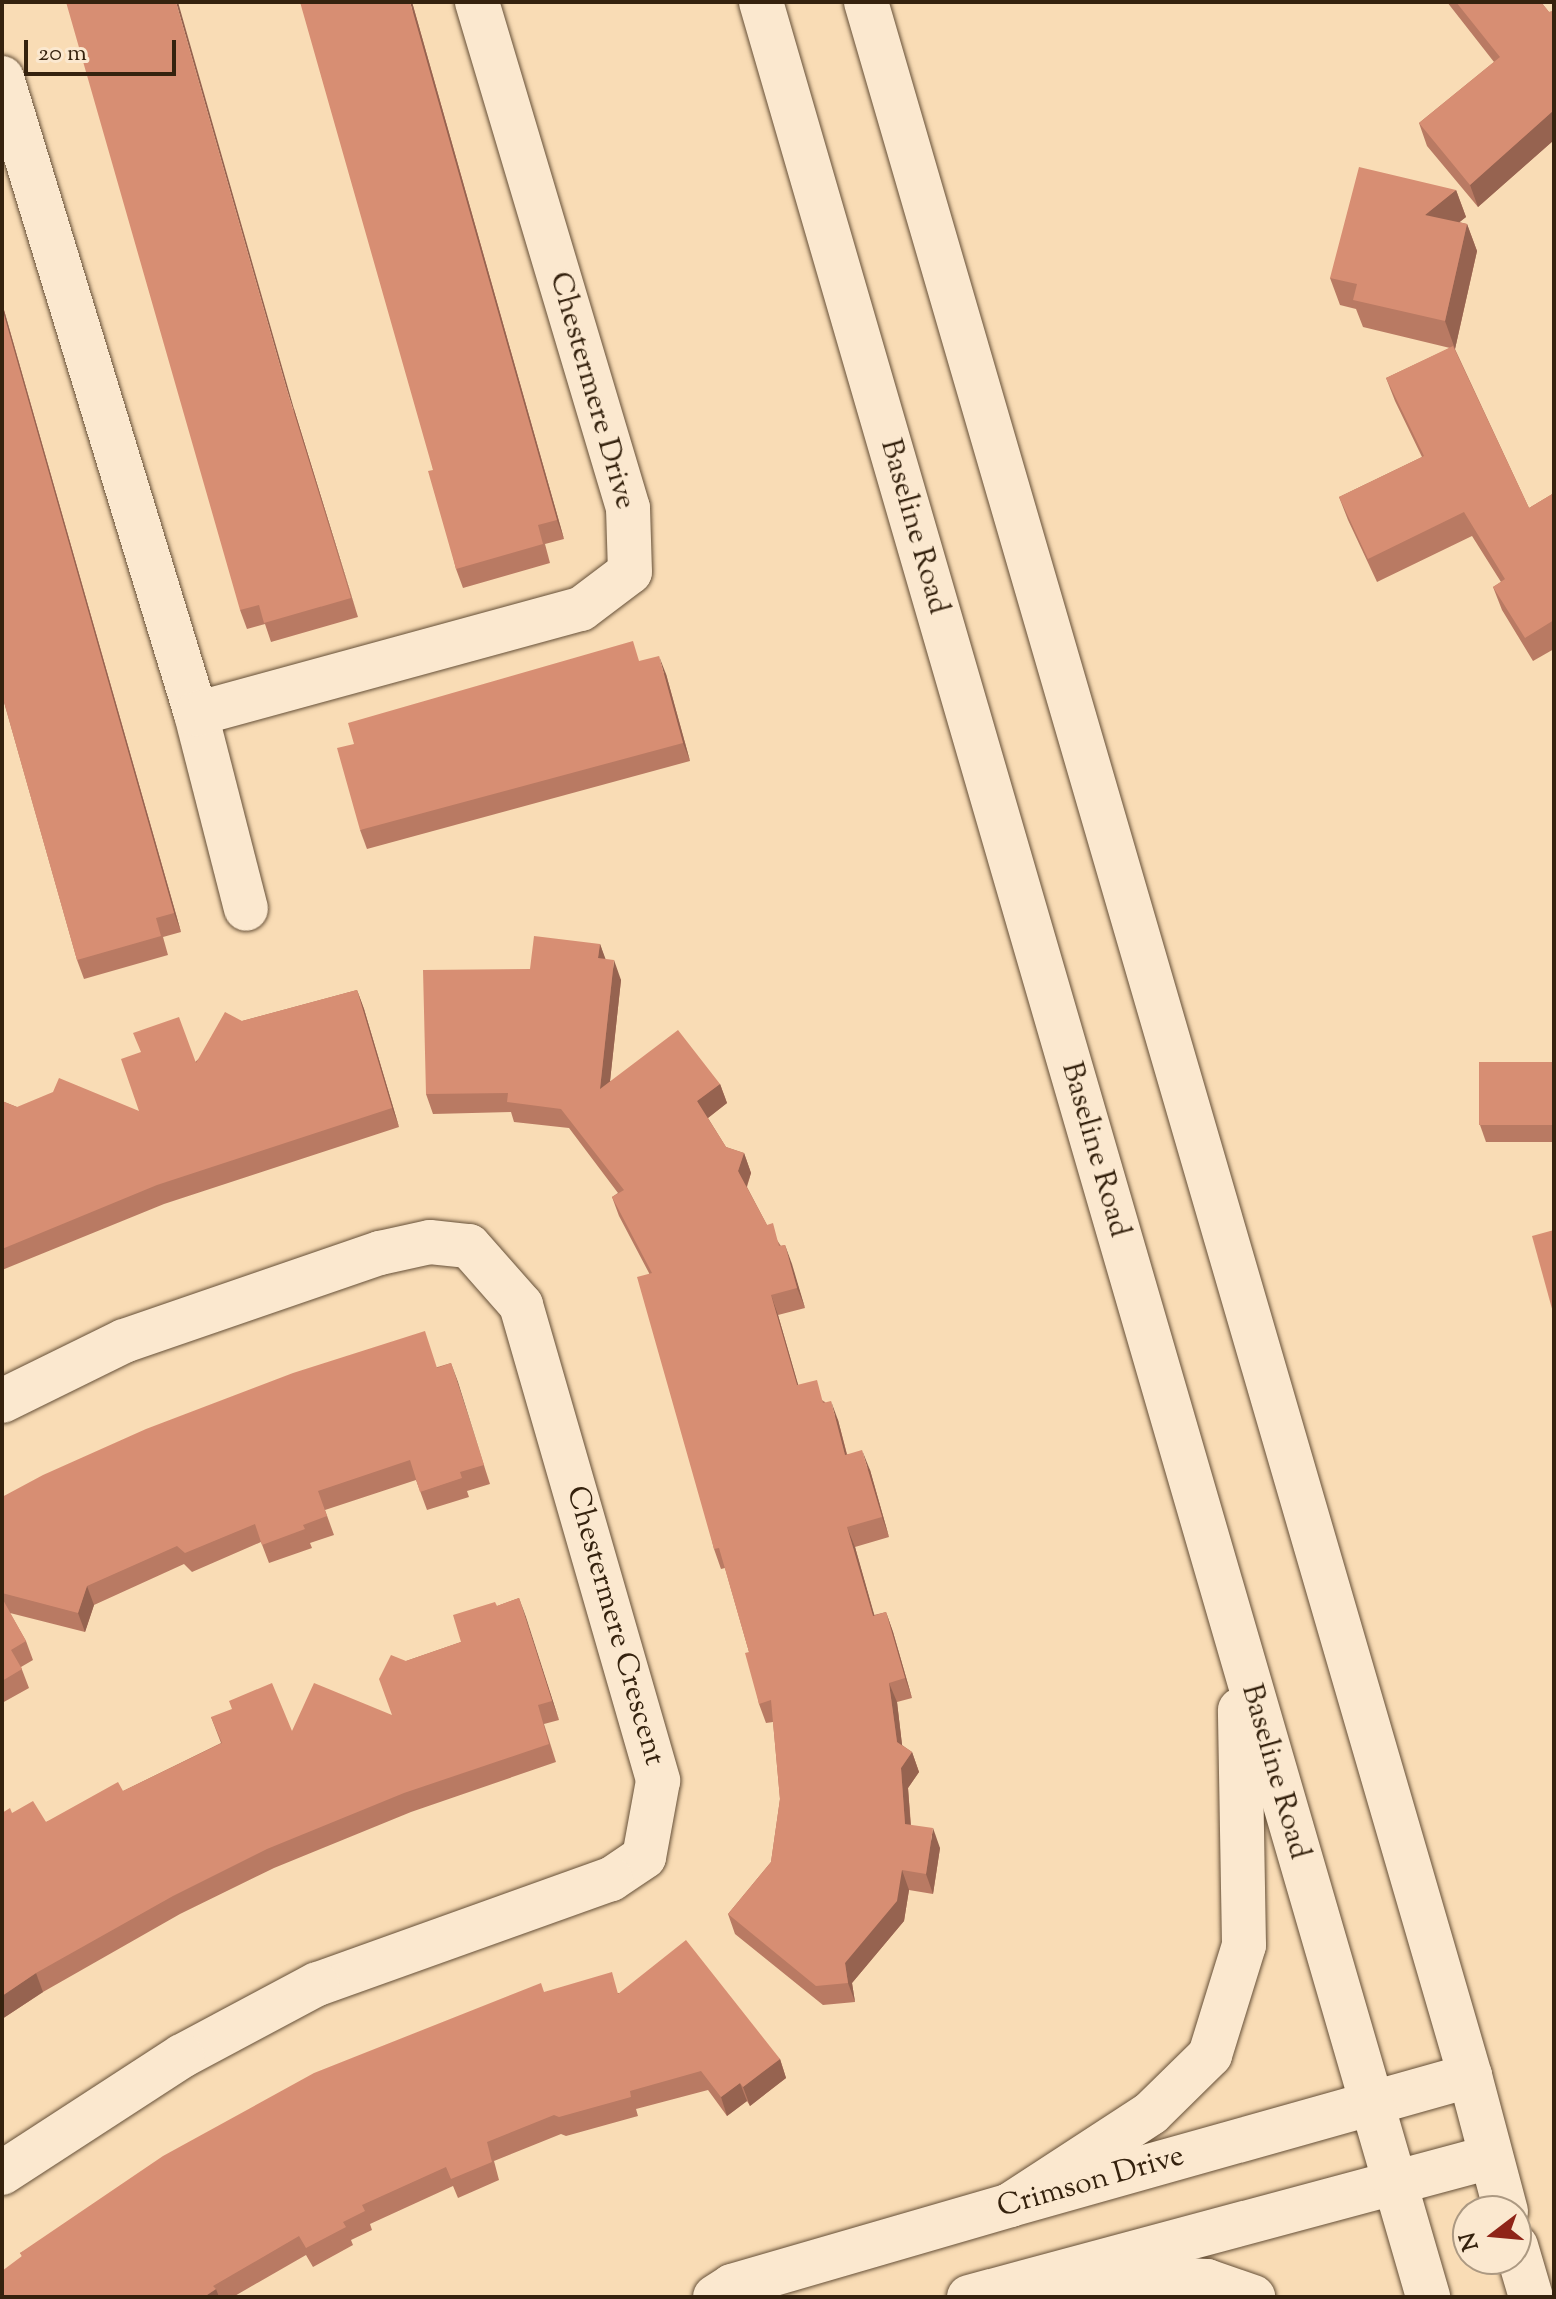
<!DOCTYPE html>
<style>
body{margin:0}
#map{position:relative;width:1556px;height:2299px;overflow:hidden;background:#f9dcb5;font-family:"Sorts Mill Goudy",serif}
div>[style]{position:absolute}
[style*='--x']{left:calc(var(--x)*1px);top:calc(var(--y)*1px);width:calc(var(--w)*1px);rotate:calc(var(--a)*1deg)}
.roads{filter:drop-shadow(0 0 2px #665038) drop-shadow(0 0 2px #665038)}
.minor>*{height:44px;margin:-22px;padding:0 22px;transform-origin:22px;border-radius:22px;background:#fbe8cf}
.tertiary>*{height:44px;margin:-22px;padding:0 22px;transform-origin:22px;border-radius:22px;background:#fbe8cf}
.secondary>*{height:44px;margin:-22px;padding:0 22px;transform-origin:22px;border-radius:22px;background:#fbe8cf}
.wall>*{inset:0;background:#b97a63}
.shaded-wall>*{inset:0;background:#966350}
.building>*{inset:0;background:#d78e73;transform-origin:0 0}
span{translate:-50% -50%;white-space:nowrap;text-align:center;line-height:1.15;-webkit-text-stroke:6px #fbe8cf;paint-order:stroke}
.street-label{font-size:30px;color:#35220e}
.frame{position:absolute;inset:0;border:4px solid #35220e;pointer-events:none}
.north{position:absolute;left:1452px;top:2195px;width:80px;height:80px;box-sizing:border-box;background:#fbe8cf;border:2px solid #ac9982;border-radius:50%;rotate:254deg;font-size:22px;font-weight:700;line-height:32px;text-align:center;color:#35220e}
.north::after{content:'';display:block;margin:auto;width:28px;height:36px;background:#8f2418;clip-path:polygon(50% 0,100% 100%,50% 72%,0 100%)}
.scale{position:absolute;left:24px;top:40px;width:152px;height:36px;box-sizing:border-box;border:4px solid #35220e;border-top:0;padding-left:10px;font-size:24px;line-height:28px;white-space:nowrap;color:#35220e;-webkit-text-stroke:6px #fbe8cf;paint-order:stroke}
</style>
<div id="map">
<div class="roads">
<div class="minor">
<i style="--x:2;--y:78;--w:665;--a:73.04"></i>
<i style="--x:196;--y:714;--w:201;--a:75.6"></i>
<i style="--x:196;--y:714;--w:399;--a:-15.3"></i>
<i style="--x:581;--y:609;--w:61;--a:-37.1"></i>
<i style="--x:630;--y:572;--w:64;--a:-91.8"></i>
<i style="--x:628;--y:508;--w:528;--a:-106.62"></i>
<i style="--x:2;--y:1401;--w:136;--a:-26.2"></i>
<i style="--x:124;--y:1341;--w:271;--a:-19"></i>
<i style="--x:380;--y:1253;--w:51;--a:-12.4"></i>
<i style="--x:430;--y:1242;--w:39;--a:6"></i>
<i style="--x:469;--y:1246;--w:79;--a:48.6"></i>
<i style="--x:521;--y:1305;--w:495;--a:73.9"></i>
<i style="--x:658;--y:1781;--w:77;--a:100.4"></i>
<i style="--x:644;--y:1857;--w:40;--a:146"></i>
<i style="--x:611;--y:1879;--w:312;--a:160.3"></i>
<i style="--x:317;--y:1984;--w:153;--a:151.9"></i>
<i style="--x:182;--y:2056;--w:215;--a:147"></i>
</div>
<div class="tertiary">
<i style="--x:715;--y:2297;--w:20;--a:-33"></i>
<i style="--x:732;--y:2286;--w:290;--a:-16.2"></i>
<i style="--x:1010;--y:2205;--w:478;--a:-15.7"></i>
<i style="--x:969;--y:2297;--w:539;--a:-15.04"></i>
</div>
<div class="secondary">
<i style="--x:761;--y:2;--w:2390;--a:73.79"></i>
<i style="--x:866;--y:2;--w:2160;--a:73.76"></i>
<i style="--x:1470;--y:2076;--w:140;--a:75.1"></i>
<i style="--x:1010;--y:2205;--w:168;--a:-33.1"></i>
<i style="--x:1151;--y:2113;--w:83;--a:-44.5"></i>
<i style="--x:1210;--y:2055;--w:115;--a:-72.8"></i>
<i style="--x:1244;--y:1945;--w:235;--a:-91"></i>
<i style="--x:1516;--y:2246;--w:53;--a:73.6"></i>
<i style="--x:1060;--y:2274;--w:147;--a:2.7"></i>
<i style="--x:1207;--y:2281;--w:49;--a:19.2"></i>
</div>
</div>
<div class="wall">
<i style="clip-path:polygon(412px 2px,564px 539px,545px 544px,550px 563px,463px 588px,456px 569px,433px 470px)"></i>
<i style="clip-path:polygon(1447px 2px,1541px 2px,1549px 12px,1554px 11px,1554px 140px,1478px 207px,1427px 146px,1419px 123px,1494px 62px)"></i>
<i style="clip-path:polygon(1456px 190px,1466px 217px,1459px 222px,1467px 224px,1477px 251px,1455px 349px,1529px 508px,1554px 493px,1554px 649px,1533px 661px,1502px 610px,1493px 587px,1501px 582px,1472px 536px,1377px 582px,1348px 520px,1339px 497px,1422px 457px,1395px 401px,1386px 378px,1450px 348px,1363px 327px,1356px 309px,1340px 305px,1330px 278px)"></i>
<i style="clip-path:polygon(2px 303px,181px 932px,163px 937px,168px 955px,84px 979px,77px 960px,2px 695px)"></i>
<i style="clip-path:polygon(294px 409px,358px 617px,271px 642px,265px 624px,247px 629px,240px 610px)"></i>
<i style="clip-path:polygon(640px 661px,666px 674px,690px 761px,367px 849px,360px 830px)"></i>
<i style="clip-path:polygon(600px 944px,605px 959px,621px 980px,610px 1081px,720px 1084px,727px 1103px,708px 1118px,726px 1147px,744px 1153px,751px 1173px,747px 1187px,767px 1225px,781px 1246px,785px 1245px,805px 1308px,778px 1315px,798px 1385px,825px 1402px,838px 1420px,847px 1454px,870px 1470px,889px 1537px,855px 1547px,874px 1615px,886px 1612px,893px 1632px,912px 1698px,897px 1702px,902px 1745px,912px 1752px,919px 1772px,908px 1788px,911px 1825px,940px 1848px,933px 1894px,909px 1890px,904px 1921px,852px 1983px,855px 2002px,823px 2005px,735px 1934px,728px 1914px,771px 1862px,780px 1799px,773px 1722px,766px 1723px,759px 1704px,749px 1652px,725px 1568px,721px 1569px,714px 1549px,649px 1273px,619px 1216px,612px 1197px,618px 1193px,569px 1128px,514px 1122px,511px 1112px,433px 1114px,426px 1094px,530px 969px)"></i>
<i style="clip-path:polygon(357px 990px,364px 1009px,399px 1127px,164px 1204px,2px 1270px,2px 1101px,17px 1107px,139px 1111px,242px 1021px)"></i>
<i style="clip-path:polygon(1554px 1062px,1554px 1142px,1486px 1142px,1480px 1125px)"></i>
<i style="clip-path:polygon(451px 1363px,490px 1484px,467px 1491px,469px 1497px,427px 1510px,416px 1480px,325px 1510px,334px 1535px,310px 1543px,312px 1548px,269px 1563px,261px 1542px,192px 1572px,184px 1564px,94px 1605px,85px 1632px,10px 1613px,26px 1641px,33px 1660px,21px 1667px,29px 1688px,2px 1703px,2px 1497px)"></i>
<i style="clip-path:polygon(519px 1598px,559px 1720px,544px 1724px,556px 1762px,411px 1812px,274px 1868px,180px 1914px,43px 1992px,2px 2019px,12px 1813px,46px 1822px,123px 1791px,221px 1743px,211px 1717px,292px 1731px,392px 1715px,406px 1661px,461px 1642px,497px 1606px)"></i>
<i style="clip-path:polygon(544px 1992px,620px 1993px,780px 2059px,786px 2078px,750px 2106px,747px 2101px,727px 2116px,708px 2090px,636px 2109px,638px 2116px,566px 2136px,561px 2134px,494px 2161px,499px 2180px,458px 2198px,453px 2186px,370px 2224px,372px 2230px,351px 2240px,353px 2245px,313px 2267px,306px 2255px,233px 2297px,2px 2297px,22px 2256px,20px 2253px)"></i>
</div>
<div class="shaded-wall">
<i style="clip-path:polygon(176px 2px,178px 2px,294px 409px,358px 617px,287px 390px)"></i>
<i style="clip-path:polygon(410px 2px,412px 2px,564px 539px,557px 520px)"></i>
<i style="clip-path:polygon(1554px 110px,1554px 140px,1478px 207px,1470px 185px)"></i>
<i style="clip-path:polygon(1456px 190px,1466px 217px,1435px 242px,1425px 215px)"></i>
<i style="clip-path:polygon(1467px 224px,1477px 251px,1455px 349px,1445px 321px)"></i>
<i style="clip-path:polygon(2px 303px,181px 932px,174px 913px,2px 308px)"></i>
<i style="clip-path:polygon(659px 656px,666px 674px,690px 761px,683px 743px)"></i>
<i style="clip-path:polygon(600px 944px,607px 963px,598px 958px)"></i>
<i style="clip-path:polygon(614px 960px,621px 980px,607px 1109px,600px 1089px)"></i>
<i style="clip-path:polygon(357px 990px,364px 1009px,399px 1127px,392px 1108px)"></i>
<i style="clip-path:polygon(720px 1084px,727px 1103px,704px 1121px,697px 1101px)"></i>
<i style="clip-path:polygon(744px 1153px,751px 1173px,745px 1191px,738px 1171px)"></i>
<i style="clip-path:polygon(785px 1245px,792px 1264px,805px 1308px,797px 1288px)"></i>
<i style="clip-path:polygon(771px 1295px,778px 1315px,804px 1405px,797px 1385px)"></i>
<i style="clip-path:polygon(451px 1363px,458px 1382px,490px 1484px,484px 1465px)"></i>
<i style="clip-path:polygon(831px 1401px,838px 1420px,852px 1475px,845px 1455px)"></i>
<i style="clip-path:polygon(862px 1450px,870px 1470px,889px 1537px,882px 1517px)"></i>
<i style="clip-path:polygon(847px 1527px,855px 1547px,880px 1635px,873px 1616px)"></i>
<i style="clip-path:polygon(87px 1586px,94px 1605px,85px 1632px,78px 1613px)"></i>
<i style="clip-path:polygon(519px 1598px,526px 1617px,559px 1720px,552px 1701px)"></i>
<i style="clip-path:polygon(886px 1612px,893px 1632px,912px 1698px,905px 1678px)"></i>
<i style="clip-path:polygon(889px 1683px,897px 1702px,904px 1761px,897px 1742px)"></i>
<i style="clip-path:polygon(912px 1752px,919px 1772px,908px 1788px,912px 1844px,905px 1824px,901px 1768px)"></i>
<i style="clip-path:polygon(933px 1828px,940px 1848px,933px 1894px,926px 1874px)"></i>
<i style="clip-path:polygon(902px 1870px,909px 1890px,904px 1921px,852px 1983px,855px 2002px,848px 1983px,845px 1963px)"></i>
<i style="clip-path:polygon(36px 1973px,43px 1992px,2px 2019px,2px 1996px)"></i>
<i style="clip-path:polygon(780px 2059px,786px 2078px,750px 2106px,743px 2087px)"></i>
<i style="clip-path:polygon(740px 2083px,747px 2101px,727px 2116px,721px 2097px)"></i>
<i style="clip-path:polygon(216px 2289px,219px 2297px,204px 2297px)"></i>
</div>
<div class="building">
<i style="clip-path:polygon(66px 2px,176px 2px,287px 390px,351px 598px,264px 623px,259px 605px,240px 610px)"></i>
<i style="clip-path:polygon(300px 2px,410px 2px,557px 520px,538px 525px,543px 544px,456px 569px,428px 471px,433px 470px)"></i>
<i style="clip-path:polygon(1456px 2px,1541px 2px,1549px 12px,1554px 11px,1554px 110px,1470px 185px,1419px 123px,1500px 57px)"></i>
<i style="clip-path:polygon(1359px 167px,1456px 190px,1425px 215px,1467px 224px,1445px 321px,1353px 300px,1357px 284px,1330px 278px)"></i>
<i style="clip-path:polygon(2px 308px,174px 913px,156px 918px,161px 936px,77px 960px,2px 695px)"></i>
<i style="clip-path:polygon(1453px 346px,1529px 508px,1554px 493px,1554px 620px,1525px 638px,1493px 587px,1505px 579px,1464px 512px,1368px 559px,1339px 497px,1424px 456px,1386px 378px)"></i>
<i style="clip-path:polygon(633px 641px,639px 661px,659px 656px,683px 743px,360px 830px,337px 748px,354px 744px,348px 723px)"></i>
<i style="clip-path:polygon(534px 936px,600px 944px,598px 958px,614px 960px,600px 1089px,678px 1030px,720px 1084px,697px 1101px,726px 1147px,744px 1153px,738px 1171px,767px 1225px,773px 1223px,779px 1246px,785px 1245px,797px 1288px,771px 1295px,797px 1385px,817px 1380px,823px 1403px,831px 1401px,845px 1455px,862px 1450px,882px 1517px,847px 1527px,873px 1616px,886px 1612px,905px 1678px,889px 1683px,897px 1742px,912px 1752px,901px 1768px,905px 1824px,933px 1828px,926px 1874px,902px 1870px,897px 1901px,845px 1963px,848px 1983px,816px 1986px,728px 1914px,771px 1862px,780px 1799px,771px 1700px,759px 1704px,745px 1653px,749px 1652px,719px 1548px,714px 1549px,637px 1277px,652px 1273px,612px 1197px,624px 1190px,561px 1109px,507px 1102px,508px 1093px,426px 1094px,423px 970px,530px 969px)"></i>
<i style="clip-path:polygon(357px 990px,392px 1108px,157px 1185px,2px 1249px,2px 1101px,17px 1107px,53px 1092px,59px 1078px,139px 1111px,121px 1059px,141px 1052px,133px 1033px,179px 1017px,196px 1063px,225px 1012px,242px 1021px)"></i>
<i style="left:1479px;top:1062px;width:75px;height:63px"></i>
<i style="clip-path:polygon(1554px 1230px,1554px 1316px,1532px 1236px)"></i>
<i style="clip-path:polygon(425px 1331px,437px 1368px,451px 1363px,484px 1465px,460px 1472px,462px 1478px,420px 1492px,410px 1460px,318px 1491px,327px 1516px,303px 1525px,305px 1529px,262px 1545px,255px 1524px,185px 1553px,177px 1546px,87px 1586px,78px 1613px,2px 1593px,2px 1497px,43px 1475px,146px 1429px,293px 1373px)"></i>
<i style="clip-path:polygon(2px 1598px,26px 1641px,11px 1650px,22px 1669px,2px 1681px)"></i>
<i style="clip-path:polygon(519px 1598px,552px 1701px,538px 1705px,549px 1744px,404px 1793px,267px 1849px,173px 1896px,36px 1973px,2px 1996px,2px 1813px,10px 1808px,12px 1813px,33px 1801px,46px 1822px,118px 1782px,123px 1791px,222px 1743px,211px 1717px,232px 1709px,229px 1701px,272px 1683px,292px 1731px,314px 1683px,392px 1715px,379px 1679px,391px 1655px,406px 1661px,461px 1642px,453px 1615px,495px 1602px,497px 1606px)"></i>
<i style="clip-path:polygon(686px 1940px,780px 2059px,743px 2087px,740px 2083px,721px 2097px,701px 2071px,630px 2091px,631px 2097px,559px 2117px,554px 2115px,487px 2142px,492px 2162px,451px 2179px,446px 2167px,362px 2205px,365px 2211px,343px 2222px,346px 2227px,306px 2248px,299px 2236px,213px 2286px,216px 2289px,204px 2297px,2px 2297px,2px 2271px,22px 2256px,20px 2253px,163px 2156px,314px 2073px,541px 1983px,544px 1992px,612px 1972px,618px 1994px)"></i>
</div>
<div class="street-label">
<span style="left:591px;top:391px;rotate:74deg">Chestermere Drive</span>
<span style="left:913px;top:527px;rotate:74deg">Baseline Road</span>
<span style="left:1094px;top:1150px;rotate:74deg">Baseline Road</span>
<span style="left:614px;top:1626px;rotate:74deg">Chestermere Crescent</span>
<span style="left:1274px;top:1772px;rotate:74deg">Baseline Road</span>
<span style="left:1091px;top:2183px;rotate:-16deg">Crimson Drive</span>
</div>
<div class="frame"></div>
<div class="north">N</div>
<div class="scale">20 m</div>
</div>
